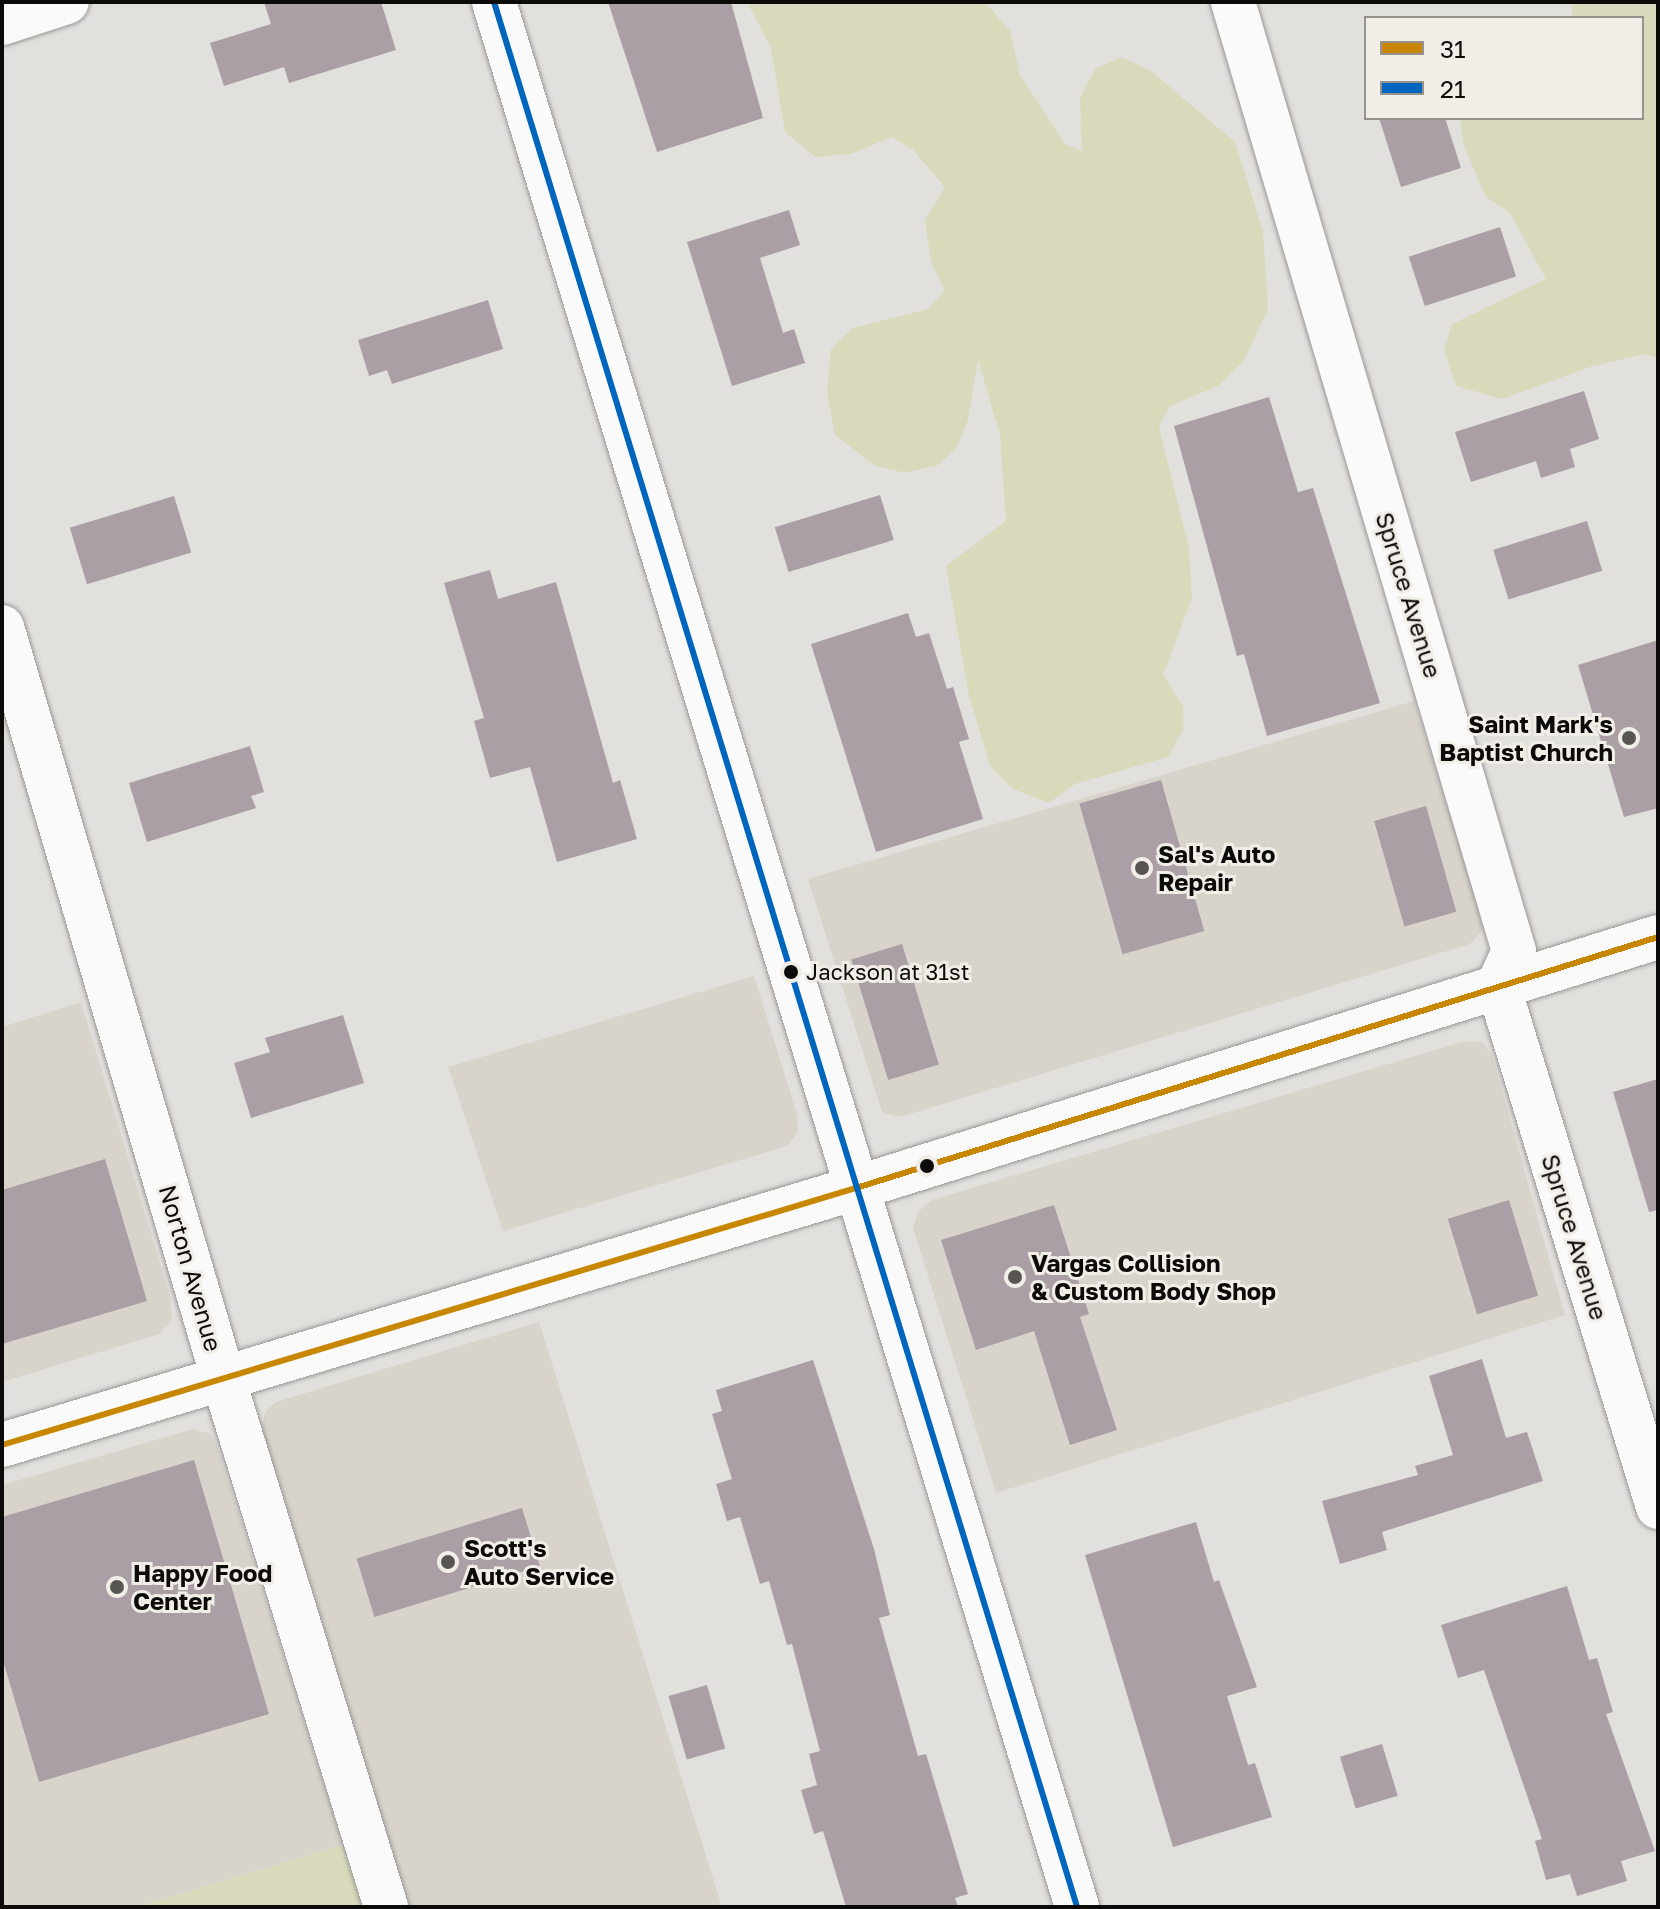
<!DOCTYPE html>
<style>
body{margin:0}
#map{position:relative;width:1660px;height:1909px;overflow:hidden;background:#e2e0dd;font-family:"Golos Text",sans-serif}
div>[style]{position:absolute}
[style*='--x']{left:calc(var(--x)*1px);top:calc(var(--y)*1px);width:calc(var(--w)*1px);rotate:calc(var(--a)*1deg)}
.built>*{inset:0;background:#d8d3cb}
.green>*{inset:0;background:#d8dabb}
.building>*{inset:0;background:#a99fa4;transform-origin:0 0}
.roads{filter:drop-shadow(0 0 2px #999795) drop-shadow(0 0 2px #999795)}
.minor>*{height:44px;margin:-22px;padding:0 22px;transform-origin:22px;border-radius:22px;background:#fbfafa}
.tertiary>*{height:44px;margin:-22px;padding:0 22px;transform-origin:22px;border-radius:22px;background:#fbfafa}
.secondary>*{height:44px;margin:-22px;padding:0 22px;transform-origin:22px;border-radius:22px;background:#fbfafa}
.bus-1>*{height:6px;margin:-3px;padding:0 3px;transform-origin:3px;border-radius:3px;background:#c88702}
.bus-2>*{height:6px;margin:-3px;padding:0 3px;transform-origin:3px;border-radius:3px;background:#0065bd}
.dots>*{width:22px;height:22px;translate:-50% -50%;box-sizing:border-box;border:4px solid #f1eee8;border-radius:50%}
span{translate:-50% -50%;white-space:nowrap;text-align:center;line-height:1.15;-webkit-text-stroke:6px #f1eee8;paint-order:stroke}
.bus-label{font-size:22px;color:#0c0b09}
.left{translate:0 -50%;text-align:left}
.street-label{font-size:24px;color:#0c0b09}
.poi-label{font-size:24px;color:#0c0b09;font-weight:700}
.right{translate:-100% -50%;text-align:right}
.frame{position:absolute;inset:0;border:4px solid #0c0b09;pointer-events:none}
.legend{position:absolute;left:1364px;top:16px;width:280px;height:104px;box-sizing:border-box;background:#f1eee8;border:2px solid #95938f;margin:0;padding:10px 14px;list-style:none;font-size:24px;color:#0c0b09}
.legend li{display:flex;align-items:center;gap:16px;height:40px}
.legend b{width:40px;border:2px solid #95938f}
</style>
<div id="map">
<div class="built">
<i style="clip-path:polygon(1414px 701px,1479px 908px,1482px 930px,1470px 944px,900px 1117px,882px 1112px,808px 879px)"></i>
<i style="clip-path:polygon(754px 976px,797px 1114px,798px 1132px,787px 1146px,503px 1231px,448px 1067px)"></i>
<i style="clip-path:polygon(81px 1002px,170px 1296px,172px 1320px,159px 1334px,2px 1382px,2px 1027px)"></i>
<i style="clip-path:polygon(1462px 1042px,1482px 1042px,1492px 1055px,1565px 1315px,996px 1493px,913px 1228px,918px 1212px,932px 1200px)"></i>
<i style="clip-path:polygon(539px 1322px,722px 1907px,409px 1907px,262px 1429px,265px 1412px,276px 1402px)"></i>
<i style="clip-path:polygon(193px 1429px,211px 1434px,217px 1446px,343px 1845px,136px 1907px,2px 1907px,2px 1485px)"></i>
</div>
<div class="green">
<i style="clip-path:polygon(747px 2px,985px 2px,1010px 31px,1020px 75px,1065px 144px,1082px 151px,1080px 98px,1096px 68px,1122px 57px,1151px 71px,1235px 142px,1263px 231px,1268px 309px,1244px 361px,1218px 386px,1170px 406px,1159px 427px,1189px 549px,1192px 598px,1163px 675px,1183px 706px,1183px 730px,1168px 757px,1075px 784px,1049px 803px,1013px 789px,990px 766px,969px 696px,946px 566px,1006px 521px,1000px 435px,978px 359px,968px 420px,957px 447px,938px 465px,905px 473px,874px 465px,835px 435px,827px 392px,831px 349px,853px 328px,928px 309px,945px 291px,931px 262px,925px 220px,945px 187px,913px 150px,892px 137px,851px 154px,815px 157px,785px 132px,771px 48px)"></i>
<i style="clip-path:polygon(1571px 2px,1658px 2px,1658px 358px,1644px 354px,1593px 366px,1502px 399px,1456px 386px,1444px 350px,1452px 324px,1546px 279px,1510px 213px,1485px 196px,1463px 143px,1460px 118px,1642px 118px,1642px 18px,1573px 18px)"></i>
<i style="clip-path:polygon(343px 1845px,363px 1907px,136px 1907px)"></i>
</div>
<div class="building">
<i style="clip-path:polygon(264px 2px,381px 2px,396px 50px,289px 83px,284px 67px,224px 86px,210px 43px,271px 24px)"></i>
<i style="clip-path:polygon(608px 2px,731px 2px,763px 118px,657px 152px)"></i>
<i style="clip-path:polygon(1379px 118px,1445px 118px,1461px 168px,1401px 187px)"></i>
<i style="clip-path:polygon(789px 210px,800px 245px,760px 258px,783px 333px,794px 329px,805px 363px,732px 386px,687px 242px)"></i>
<i style="left:1500px;top:227px;width:52px;height:96px;rotate:72deg"></i>
<i style="clip-path:polygon(488px 300px,503px 349px,392px 384px,387px 370px,369px 376px,358px 340px)"></i>
<i style="clip-path:polygon(1584px 391px,1599px 439px,1570px 449px,1575px 467px,1541px 478px,1536px 461px,1471px 482px,1455px 432px)"></i>
<i style="clip-path:polygon(1269px 397px,1298px 492px,1313px 488px,1380px 703px,1267px 736px,1244px 654px,1237px 656px,1174px 426px)"></i>
<i style="left:880px;top:495px;width:47px;height:110px;rotate:73deg"></i>
<i style="left:174px;top:496px;width:59px;height:109px;rotate:73deg"></i>
<i style="left:1587px;top:521px;width:52px;height:98px;rotate:73deg"></i>
<i style="clip-path:polygon(490px 570px,498px 599px,556px 582px,613px 783px,620px 780px,637px 839px,557px 862px,530px 767px,490px 778px,474px 721px,484px 718px,444px 583px)"></i>
<i style="clip-path:polygon(908px 613px,916px 637px,929px 633px,947px 689px,953px 687px,969px 739px,959px 742px,983px 819px,876px 852px,811px 644px)"></i>
<i style="clip-path:polygon(1658px 640px,1658px 808px,1624px 817px,1578px 665px)"></i>
<i style="clip-path:polygon(250px 746px,264px 792px,251px 796px,256px 808px,147px 842px,129px 783px)"></i>
<i style="left:1161px;top:780px;width:157px;height:85px;rotate:74deg"></i>
<i style="left:1426px;top:806px;width:110px;height:54px;rotate:74deg"></i>
<i style="left:902px;top:944px;width:126px;height:53px;rotate:73deg"></i>
<i style="clip-path:polygon(343px 1015px,364px 1083px,251px 1118px,234px 1063px,270px 1052px,265px 1038px)"></i>
<i style="clip-path:polygon(1658px 1079px,1658px 1210px,1649px 1212px,1613px 1092px)"></i>
<i style="clip-path:polygon(105px 1159px,147px 1301px,2px 1344px,2px 1190px)"></i>
<i style="left:1509px;top:1200px;width:100px;height:64px;rotate:73deg"></i>
<i style="clip-path:polygon(1054px 1205px,1089px 1314px,1080px 1317px,1117px 1430px,1070px 1445px,1034px 1331px,976px 1350px,941px 1240px)"></i>
<i style="clip-path:polygon(1482px 1359px,1506px 1438px,1527px 1432px,1543px 1481px,1382px 1532px,1387px 1550px,1340px 1564px,1322px 1501px,1418px 1475px,1415px 1466px,1453px 1455px,1429px 1376px)"></i>
<i style="clip-path:polygon(813px 1360px,874px 1549px,890px 1615px,879px 1618px,918px 1756px,926px 1754px,968px 1894px,955px 1898px,958px 1907px,846px 1907px,823px 1831px,814px 1834px,801px 1790px,817px 1785px,809px 1754px,820px 1751px,792px 1644px,787px 1645px,769px 1581px,760px 1584px,740px 1517px,727px 1521px,716px 1484px,732px 1479px,712px 1414px,722px 1411px,716px 1390px)"></i>
<i style="clip-path:polygon(194px 1460px,269px 1714px,39px 1782px,2px 1657px,2px 1517px)"></i>
<i style="left:522px;top:1508px;width:61px;height:173px;rotate:73deg"></i>
<i style="clip-path:polygon(1196px 1522px,1214px 1582px,1219px 1580px,1257px 1687px,1227px 1696px,1248px 1765px,1255px 1763px,1272px 1817px,1173px 1847px,1085px 1555px)"></i>
<i style="clip-path:polygon(1567px 1586px,1589px 1660px,1597px 1658px,1613px 1712px,1606px 1714px,1655px 1851px,1621px 1861px,1627px 1881px,1577px 1896px,1570px 1874px,1546px 1880px,1535px 1841px,1542px 1839px,1484px 1670px,1458px 1678px,1441px 1625px)"></i>
<i style="left:707px;top:1685px;width:66px;height:40px;rotate:74deg"></i>
<i style="left:1382px;top:1744px;width:54px;height:44px;rotate:73deg"></i>
</div>
<div class="roads">
<div class="minor">
<i style="--x:1233;--y:2;--w:990;--a:73.51"></i>
<i style="--x:1514;--y:951;--w:38;--a:115"></i>
<i style="--x:1498;--y:985;--w:546;--a:72.96"></i>
<i style="--x:2;--y:23;--w:68;--a:-17.9"></i>
<i style="--x:2;--y:627;--w:783;--a:73.6"></i>
<i style="--x:223;--y:1378;--w:554;--a:72.87"></i>
</div>
<div class="tertiary">
<i style="--x:494;--y:2;--w:1992;--a:72.98"></i>
</div>
<div class="secondary">
<i style="--x:2;--y:1445;--w:892;--a:-16.75"></i>
<i style="--x:856;--y:1188;--w:840;--a:-17.38"></i>
</div>
</div>
<div class="bus-1">
<i style="--x:2;--y:1445;--w:892;--a:-16.75"></i>
<i style="--x:856;--y:1188;--w:840;--a:-17.38"></i>
</div>
<div class="bus-2">
<i style="--x:494;--y:2;--w:1992;--a:72.98"></i>
</div>
<div class="dots">
<i style="left:1629px;top:738px;background:#575653"></i>
<i style="left:1142px;top:868px;background:#575653"></i>
<i style="left:791px;top:972px;background:#0c0b09"></i>
<i style="left:927px;top:1166px;background:#0c0b09"></i>
<i style="left:1015px;top:1277px;background:#575653"></i>
<i style="left:448px;top:1562px;background:#575653"></i>
<i style="left:117px;top:1587px;background:#575653"></i>
</div>
<div class="bus-label">
<span class="left" style="left:806px;top:972px">Jackson at 31st</span>
</div>
<div class="street-label">
<span style="left:1409px;top:595px;rotate:73deg">Spruce Avenue</span>
<span style="left:1575px;top:1237px;rotate:73deg">Spruce Avenue</span>
<span style="left:191px;top:1268px;rotate:74deg">Norton Avenue</span>
</div>
<div class="poi-label">
<span class="right" style="left:1613px;top:738px">Saint Mark's<br>Baptist Church</span>
<span class="left" style="left:1158px;top:868px">Sal's Auto<br>Repair</span>
<span class="left" style="left:1031px;top:1277px">Vargas Collision<br>&amp; Custom Body Shop</span>
<span class="left" style="left:464px;top:1562px">Scott's<br>Auto Service</span>
<span class="left" style="left:133px;top:1587px">Happy Food<br>Center</span>
</div>
<div class="frame"></div>
<ul class="legend">
<li><b style="height:10px;background:#c88702"></b>31</li>
<li><b style="height:10px;background:#0065bd"></b>21</li>
</ul>
</div>
